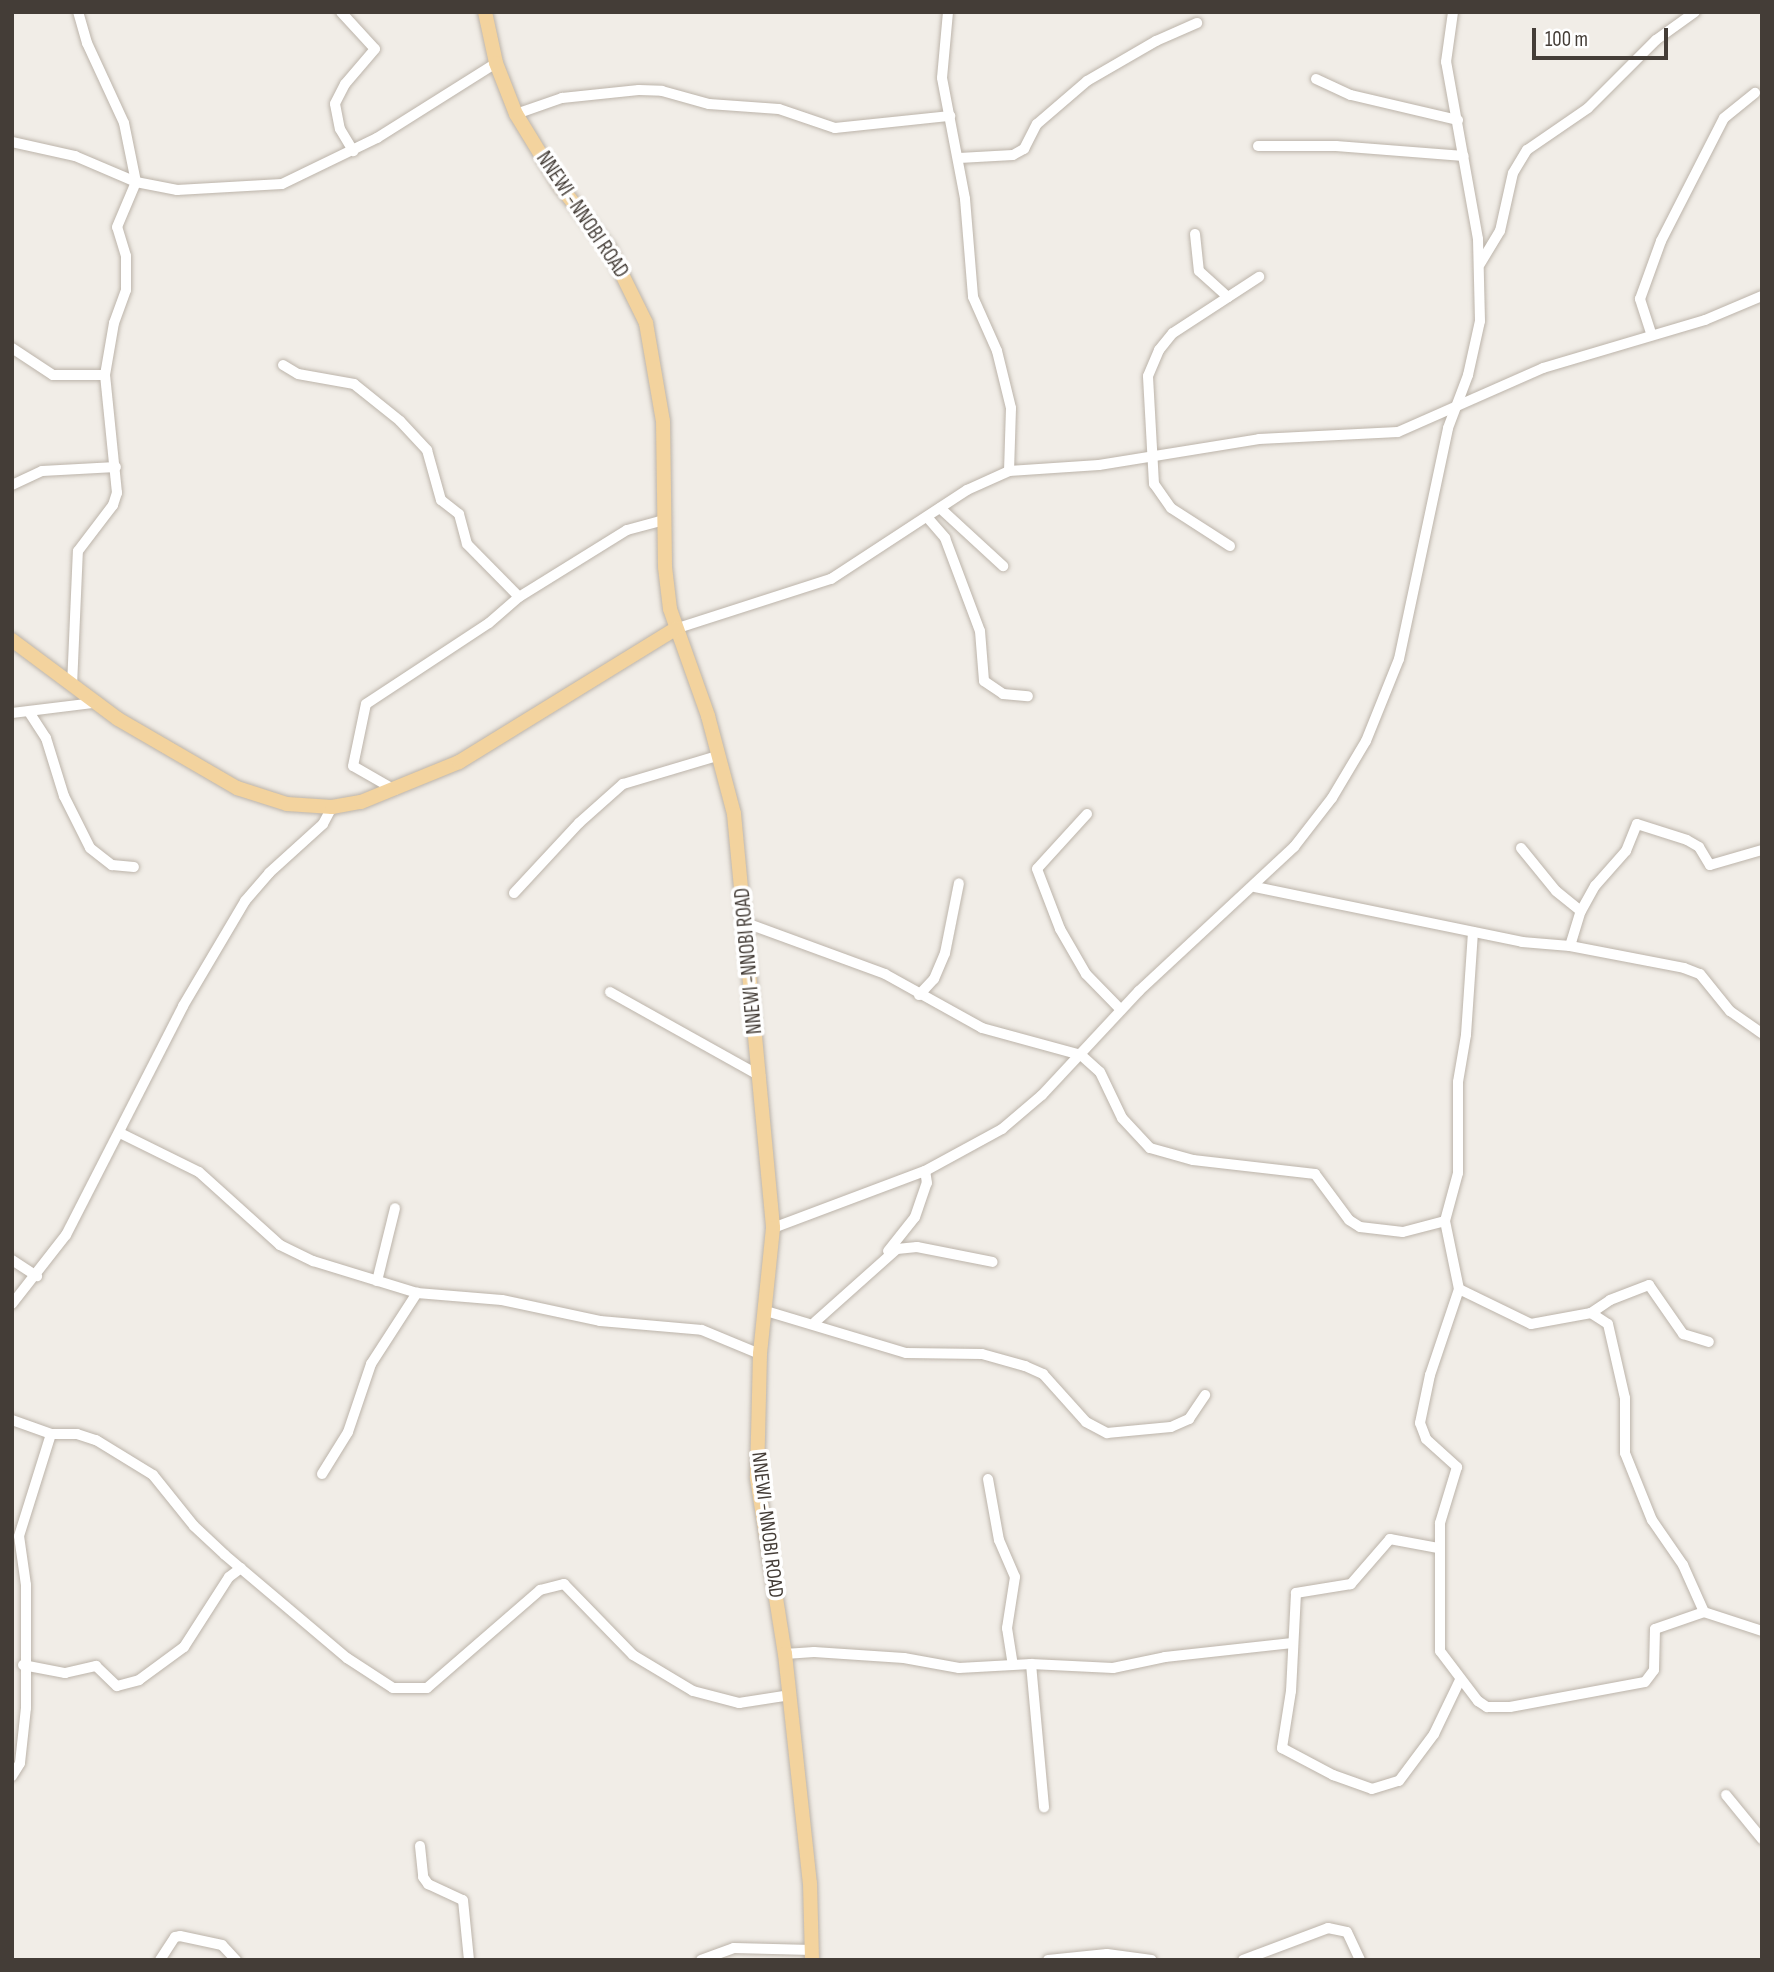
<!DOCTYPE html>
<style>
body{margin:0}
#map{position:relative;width:1774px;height:1972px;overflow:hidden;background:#f1ede7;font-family:"Sofia Sans Condensed",sans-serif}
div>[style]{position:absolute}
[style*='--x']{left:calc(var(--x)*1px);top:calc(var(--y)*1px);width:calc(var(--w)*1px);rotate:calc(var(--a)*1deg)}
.roads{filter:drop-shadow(0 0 2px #bcb4aa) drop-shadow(0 0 2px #bcb4aa)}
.minor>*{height:10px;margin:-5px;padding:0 5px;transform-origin:5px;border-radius:5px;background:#fff}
.major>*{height:14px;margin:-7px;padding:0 7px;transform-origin:7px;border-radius:7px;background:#f3d39e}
span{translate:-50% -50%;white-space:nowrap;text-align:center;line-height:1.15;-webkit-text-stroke:7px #fff;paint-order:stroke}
.street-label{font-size:21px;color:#443d37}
.frame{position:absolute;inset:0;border:14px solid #443d37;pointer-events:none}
.scale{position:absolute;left:1532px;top:28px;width:136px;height:32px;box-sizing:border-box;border:4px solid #443d37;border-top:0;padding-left:9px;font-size:21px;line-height:24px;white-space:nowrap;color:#443d37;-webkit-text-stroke:5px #fff;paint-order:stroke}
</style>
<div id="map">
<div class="roads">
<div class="minor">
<i style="--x:341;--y:12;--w:50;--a:47.4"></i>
<i style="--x:375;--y:49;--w:46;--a:130.6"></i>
<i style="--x:345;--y:84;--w:22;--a:117"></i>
<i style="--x:335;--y:104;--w:25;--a:79"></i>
<i style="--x:340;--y:129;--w:26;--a:59"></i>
<i style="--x:948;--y:12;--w:66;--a:95.2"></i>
<i style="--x:942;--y:78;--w:123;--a:79.2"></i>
<i style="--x:965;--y:199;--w:98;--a:85.3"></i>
<i style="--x:973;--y:297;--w:59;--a:66"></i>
<i style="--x:997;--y:351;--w:59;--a:76.2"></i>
<i style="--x:1011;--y:408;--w:63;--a:91.8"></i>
<i style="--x:1316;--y:79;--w:38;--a:25"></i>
<i style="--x:1351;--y:95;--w:110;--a:13.2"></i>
<i style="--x:516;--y:114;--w:49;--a:-19.2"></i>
<i style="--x:562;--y:98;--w:77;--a:-5.9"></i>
<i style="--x:639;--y:90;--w:23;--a:2"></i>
<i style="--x:662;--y:91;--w:49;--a:15.5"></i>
<i style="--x:709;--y:104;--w:70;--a:4.1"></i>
<i style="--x:779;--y:109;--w:59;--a:18.7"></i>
<i style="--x:835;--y:128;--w:116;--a:-6"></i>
<i style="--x:12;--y:142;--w:65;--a:12.5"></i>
<i style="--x:75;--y:156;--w:66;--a:23.1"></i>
<i style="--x:136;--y:182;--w:42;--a:11"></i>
<i style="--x:177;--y:190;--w:105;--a:-3.3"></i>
<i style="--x:282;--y:184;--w:106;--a:-25.8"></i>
<i style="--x:377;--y:138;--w:141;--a:-32.2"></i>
<i style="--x:1258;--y:146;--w:78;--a:0"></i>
<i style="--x:1336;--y:146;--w:128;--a:4.5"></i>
<i style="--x:959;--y:158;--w:54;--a:-3.2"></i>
<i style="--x:1013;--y:155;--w:13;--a:-29"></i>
<i style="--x:1024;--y:149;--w:28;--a:-63"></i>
<i style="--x:1037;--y:124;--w:66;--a:-40.7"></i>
<i style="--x:1087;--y:81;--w:80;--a:-30.1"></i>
<i style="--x:1156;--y:41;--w:45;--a:-23.7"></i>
<i style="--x:1195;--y:234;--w:37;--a:84"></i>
<i style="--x:1199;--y:271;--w:39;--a:42"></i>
<i style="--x:1480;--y:264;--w:39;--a:-59"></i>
<i style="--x:1500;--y:231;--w:59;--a:-77.4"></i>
<i style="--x:1513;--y:173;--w:27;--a:-59"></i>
<i style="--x:1527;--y:150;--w:74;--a:-34.5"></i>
<i style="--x:1588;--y:108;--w:96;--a:-45"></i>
<i style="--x:1656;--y:40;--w:48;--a:-35.7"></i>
<i style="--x:1651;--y:333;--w:36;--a:-108"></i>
<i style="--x:1640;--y:299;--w:62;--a:-70.1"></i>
<i style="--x:1661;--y:241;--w:138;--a:-62.9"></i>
<i style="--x:1724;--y:118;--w:40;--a:-39"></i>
<i style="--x:12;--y:348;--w:49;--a:33.4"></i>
<i style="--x:53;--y:375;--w:52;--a:0"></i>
<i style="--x:283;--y:365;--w:17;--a:31"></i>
<i style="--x:298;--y:374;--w:57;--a:10.1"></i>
<i style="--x:354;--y:384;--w:59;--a:38.8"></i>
<i style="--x:400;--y:421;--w:40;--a:47"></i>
<i style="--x:427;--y:450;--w:52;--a:74.4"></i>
<i style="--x:441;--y:500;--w:23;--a:38"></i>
<i style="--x:459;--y:514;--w:31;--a:75"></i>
<i style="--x:467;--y:544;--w:74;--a:45.5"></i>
<i style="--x:12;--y:485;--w:33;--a:-25"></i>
<i style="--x:42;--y:471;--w:74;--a:-3.1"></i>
<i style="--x:940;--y:508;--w:86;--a:42.6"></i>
<i style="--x:927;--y:517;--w:28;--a:49"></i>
<i style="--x:945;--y:538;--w:99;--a:69.4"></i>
<i style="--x:980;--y:631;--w:50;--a:85.4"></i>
<i style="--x:984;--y:681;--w:23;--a:34"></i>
<i style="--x:1003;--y:694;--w:25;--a:5"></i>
<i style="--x:1230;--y:546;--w:70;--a:-147.2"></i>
<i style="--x:1171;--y:508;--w:29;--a:-125"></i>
<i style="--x:1154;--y:484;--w:108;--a:-93.2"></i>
<i style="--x:1148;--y:376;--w:28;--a:-67"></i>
<i style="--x:1159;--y:350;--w:22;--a:-51"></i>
<i style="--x:1173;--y:333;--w:103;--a:-33.1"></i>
<i style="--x:675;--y:629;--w:164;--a:-17.8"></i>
<i style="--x:831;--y:579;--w:163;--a:-33.2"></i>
<i style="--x:967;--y:490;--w:46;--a:-24.3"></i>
<i style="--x:1009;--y:471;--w:90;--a:-3.8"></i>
<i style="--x:1099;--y:465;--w:162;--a:-9.2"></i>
<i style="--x:1259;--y:439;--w:139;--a:-2.9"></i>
<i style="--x:1398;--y:432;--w:158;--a:-23.8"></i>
<i style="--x:1543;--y:368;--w:169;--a:-16.5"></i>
<i style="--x:1705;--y:320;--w:62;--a:-22.8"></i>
<i style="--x:72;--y:686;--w:135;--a:-87.5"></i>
<i style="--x:78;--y:551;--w:58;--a:-52.7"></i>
<i style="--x:113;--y:505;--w:13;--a:-72"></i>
<i style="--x:117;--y:493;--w:119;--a:-95.8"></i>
<i style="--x:105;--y:375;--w:53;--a:-80.2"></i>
<i style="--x:114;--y:323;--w:35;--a:-70"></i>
<i style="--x:126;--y:290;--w:34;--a:-90"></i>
<i style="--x:126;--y:256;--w:30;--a:-107"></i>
<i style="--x:117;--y:227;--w:49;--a:-67.1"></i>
<i style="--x:136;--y:182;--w:60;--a:-101.5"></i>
<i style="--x:124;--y:123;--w:88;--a:-114.8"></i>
<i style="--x:87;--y:43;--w:32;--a:-106"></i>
<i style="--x:29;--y:712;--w:31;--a:57"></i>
<i style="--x:46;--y:738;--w:61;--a:72.8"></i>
<i style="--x:64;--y:796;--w:58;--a:63.4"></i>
<i style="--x:90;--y:848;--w:28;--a:38"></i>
<i style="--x:112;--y:865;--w:22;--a:5"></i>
<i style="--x:12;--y:713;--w:83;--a:-7"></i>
<i style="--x:395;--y:790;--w:48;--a:-150.3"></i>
<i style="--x:353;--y:766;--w:63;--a:-78.2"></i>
<i style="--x:366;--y:704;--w:147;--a:-33.4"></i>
<i style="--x:489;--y:623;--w:40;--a:-41"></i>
<i style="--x:519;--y:597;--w:127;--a:-31.8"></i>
<i style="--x:627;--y:530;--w:38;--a:-15"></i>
<i style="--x:1087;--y:814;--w:74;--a:132.3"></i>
<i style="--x:1037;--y:869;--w:64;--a:69"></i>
<i style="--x:1060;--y:929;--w:52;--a:60"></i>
<i style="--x:1086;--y:974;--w:50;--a:45.8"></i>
<i style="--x:1521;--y:848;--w:55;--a:50.9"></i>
<i style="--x:1556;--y:891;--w:32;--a:39"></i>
<i style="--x:1255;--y:887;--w:273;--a:11.6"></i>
<i style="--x:1522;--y:942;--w:48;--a:4.8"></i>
<i style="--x:1570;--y:946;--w:116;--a:10.9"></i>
<i style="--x:1684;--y:968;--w:17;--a:21"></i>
<i style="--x:1700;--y:974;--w:48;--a:51"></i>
<i style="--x:1730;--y:1011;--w:39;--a:35"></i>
<i style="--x:514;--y:893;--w:96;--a:-47.1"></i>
<i style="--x:579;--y:823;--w:59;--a:-41.6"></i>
<i style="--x:623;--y:784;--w:101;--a:-16.6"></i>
<i style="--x:746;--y:923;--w:148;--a:20.1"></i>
<i style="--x:885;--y:974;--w:111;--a:29.1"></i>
<i style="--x:982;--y:1028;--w:103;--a:15.3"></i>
<i style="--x:1081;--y:1055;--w:25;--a:42"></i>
<i style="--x:1100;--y:1072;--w:51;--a:64.4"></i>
<i style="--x:1122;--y:1118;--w:41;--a:47"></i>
<i style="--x:1150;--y:1148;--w:45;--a:15.6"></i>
<i style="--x:1193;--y:1160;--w:123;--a:6.5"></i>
<i style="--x:1315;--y:1174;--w:57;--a:53.5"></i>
<i style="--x:1349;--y:1220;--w:13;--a:32"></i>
<i style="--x:1360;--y:1227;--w:43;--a:6.6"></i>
<i style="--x:1403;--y:1232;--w:43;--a:-14.7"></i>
<i style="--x:1473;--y:932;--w:103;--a:93.9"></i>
<i style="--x:1466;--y:1035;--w:48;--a:99.7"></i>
<i style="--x:1458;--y:1082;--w:91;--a:90"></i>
<i style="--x:1458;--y:1173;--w:50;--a:105.2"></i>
<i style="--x:1445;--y:1221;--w:69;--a:78.4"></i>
<i style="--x:1459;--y:1289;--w:91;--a:108.6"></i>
<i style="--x:1430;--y:1375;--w:49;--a:101.8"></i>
<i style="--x:1420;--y:1423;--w:17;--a:69"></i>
<i style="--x:1426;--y:1439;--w:42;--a:42.1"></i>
<i style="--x:1457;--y:1467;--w:59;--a:106.9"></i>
<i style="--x:1440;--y:1523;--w:128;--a:90"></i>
<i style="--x:1440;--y:1651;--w:63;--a:52.8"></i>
<i style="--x:1478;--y:1701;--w:11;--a:34"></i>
<i style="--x:1487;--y:1707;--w:23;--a:0"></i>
<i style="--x:1510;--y:1707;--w:137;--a:-10.5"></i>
<i style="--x:1645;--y:1682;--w:15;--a:-53"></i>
<i style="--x:1654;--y:1670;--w:41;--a:-88.6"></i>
<i style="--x:1655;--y:1629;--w:52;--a:-19.1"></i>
<i style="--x:1570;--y:946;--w:37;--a:-73"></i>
<i style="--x:1581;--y:911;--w:29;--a:-61"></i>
<i style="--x:1595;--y:886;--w:47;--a:-48.5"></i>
<i style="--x:1626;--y:851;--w:29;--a:-68"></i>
<i style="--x:1637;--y:824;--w:52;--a:17.7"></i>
<i style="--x:1687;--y:840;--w:14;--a:30"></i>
<i style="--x:1699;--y:847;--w:21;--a:59"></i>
<i style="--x:1710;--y:865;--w:54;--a:-16.1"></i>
<i style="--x:610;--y:992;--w:172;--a:29.2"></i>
<i style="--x:919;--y:995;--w:22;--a:-47"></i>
<i style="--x:934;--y:979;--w:28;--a:-67"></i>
<i style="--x:945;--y:953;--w:71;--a:-78.7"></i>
<i style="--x:120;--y:1133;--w:88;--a:26.3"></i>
<i style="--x:199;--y:1172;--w:109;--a:42"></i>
<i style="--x:280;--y:1245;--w:37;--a:26"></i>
<i style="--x:313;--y:1261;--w:109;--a:17.1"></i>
<i style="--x:417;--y:1293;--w:85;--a:4.7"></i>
<i style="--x:502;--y:1300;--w:100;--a:12.1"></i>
<i style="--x:600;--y:1321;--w:102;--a:5"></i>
<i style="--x:702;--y:1330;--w:63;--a:22.5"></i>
<i style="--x:773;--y:1228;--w:162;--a:-20.6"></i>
<i style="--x:925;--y:1171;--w:88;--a:-28.6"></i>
<i style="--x:1002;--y:1129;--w:52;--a:-40.4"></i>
<i style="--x:1042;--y:1095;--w:142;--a:-47"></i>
<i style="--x:1139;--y:991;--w:212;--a:-42.9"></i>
<i style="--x:1294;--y:847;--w:62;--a:-52.2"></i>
<i style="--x:1332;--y:798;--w:66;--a:-59.2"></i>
<i style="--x:1366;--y:741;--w:88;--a:-68.1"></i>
<i style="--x:1399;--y:659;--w:236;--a:-78"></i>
<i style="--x:1448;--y:428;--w:57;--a:-69.3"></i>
<i style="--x:1468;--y:375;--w:55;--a:-77.5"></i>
<i style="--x:1480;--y:321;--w:82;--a:-91.4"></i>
<i style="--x:1478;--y:239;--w:180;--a:-100.2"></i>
<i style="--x:1446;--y:62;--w:50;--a:-82"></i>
<i style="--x:888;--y:1251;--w:43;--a:-51.5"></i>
<i style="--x:915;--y:1217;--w:36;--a:-71"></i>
<i style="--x:927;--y:1183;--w:12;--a:-99"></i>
<i style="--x:12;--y:1260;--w:30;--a:33"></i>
<i style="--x:377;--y:1281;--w:75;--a:-76.1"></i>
<i style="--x:1459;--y:1289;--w:80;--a:25.9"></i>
<i style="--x:1531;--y:1324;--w:61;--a:-10.4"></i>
<i style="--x:1591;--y:1313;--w:20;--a:33"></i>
<i style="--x:1608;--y:1324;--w:76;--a:77.1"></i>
<i style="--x:1625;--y:1398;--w:55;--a:90"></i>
<i style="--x:1625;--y:1453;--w:72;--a:68.1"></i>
<i style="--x:1652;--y:1520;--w:55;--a:55.4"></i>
<i style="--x:1683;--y:1565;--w:51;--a:65.9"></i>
<i style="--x:1704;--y:1612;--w:61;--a:18.1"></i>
<i style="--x:12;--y:1304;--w:88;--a:-52"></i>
<i style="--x:66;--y:1235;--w:257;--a:-62.9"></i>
<i style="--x:183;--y:1006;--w:122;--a:-59.4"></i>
<i style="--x:245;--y:901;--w:37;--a:-49"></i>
<i style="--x:269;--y:873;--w:73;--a:-42.2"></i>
<i style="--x:323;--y:824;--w:19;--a:-62"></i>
<i style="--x:766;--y:1311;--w:146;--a:16.7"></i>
<i style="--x:906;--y:1353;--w:76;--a:0.8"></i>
<i style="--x:982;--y:1354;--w:45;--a:15.6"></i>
<i style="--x:1025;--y:1366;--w:20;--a:24"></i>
<i style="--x:1043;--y:1374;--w:64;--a:48.1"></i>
<i style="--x:1086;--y:1422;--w:24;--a:28"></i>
<i style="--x:1107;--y:1433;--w:64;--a:-5.4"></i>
<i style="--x:1171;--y:1427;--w:20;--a:-24"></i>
<i style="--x:1189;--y:1419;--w:29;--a:-56"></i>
<i style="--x:1591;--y:1313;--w:23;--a:-34"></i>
<i style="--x:1610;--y:1300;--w:42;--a:-21"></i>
<i style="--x:1649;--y:1285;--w:60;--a:55.2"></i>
<i style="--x:1683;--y:1334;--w:27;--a:17"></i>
<i style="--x:815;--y:1322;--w:110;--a:-41.7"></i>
<i style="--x:897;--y:1249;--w:20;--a:-6"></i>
<i style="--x:917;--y:1247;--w:77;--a:11.2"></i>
<i style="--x:12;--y:1420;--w:41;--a:19.7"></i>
<i style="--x:51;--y:1434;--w:26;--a:0"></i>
<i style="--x:77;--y:1434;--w:20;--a:18"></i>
<i style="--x:96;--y:1440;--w:67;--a:31.6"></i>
<i style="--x:153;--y:1475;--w:65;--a:51.2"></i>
<i style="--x:194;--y:1526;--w:42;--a:43.1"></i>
<i style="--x:225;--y:1555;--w:160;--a:40.2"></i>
<i style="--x:347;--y:1658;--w:55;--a:33.1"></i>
<i style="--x:393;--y:1688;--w:34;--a:0"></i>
<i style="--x:427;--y:1688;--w:150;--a:-40.9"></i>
<i style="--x:540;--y:1590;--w:25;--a:-14"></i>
<i style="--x:564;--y:1584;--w:99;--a:45.8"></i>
<i style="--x:633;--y:1655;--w:70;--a:31"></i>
<i style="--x:693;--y:1691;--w:48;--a:14.6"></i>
<i style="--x:739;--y:1703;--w:52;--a:-8.9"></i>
<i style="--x:322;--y:1474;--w:49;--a:-58.2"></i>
<i style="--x:348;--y:1432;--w:72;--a:-71.3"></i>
<i style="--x:371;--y:1364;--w:85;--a:-57.1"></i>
<i style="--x:988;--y:1479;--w:62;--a:79.8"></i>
<i style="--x:999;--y:1540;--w:40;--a:66.6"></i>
<i style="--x:1015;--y:1577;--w:52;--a:98.9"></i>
<i style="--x:1007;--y:1628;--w:37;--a:81"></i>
<i style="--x:1438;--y:1548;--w:49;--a:-169.4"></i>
<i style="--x:1390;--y:1539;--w:60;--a:130.9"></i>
<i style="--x:1351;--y:1584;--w:56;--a:170.7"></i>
<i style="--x:1296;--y:1593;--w:98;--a:92.9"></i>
<i style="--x:1291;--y:1691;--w:58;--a:99"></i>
<i style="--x:1282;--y:1748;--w:58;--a:27.9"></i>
<i style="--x:1333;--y:1775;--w:41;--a:19.7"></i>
<i style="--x:1372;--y:1789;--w:28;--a:-17"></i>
<i style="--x:1399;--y:1781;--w:59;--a:-53.3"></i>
<i style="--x:1434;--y:1734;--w:60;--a:-64.3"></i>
<i style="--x:785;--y:1654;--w:29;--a:-4"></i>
<i style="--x:814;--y:1652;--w:90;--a:3.8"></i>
<i style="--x:904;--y:1658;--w:56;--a:10.3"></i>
<i style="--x:959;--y:1668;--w:72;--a:-3.2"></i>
<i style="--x:1031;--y:1664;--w:82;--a:2.8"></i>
<i style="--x:1113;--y:1668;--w:53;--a:-11.9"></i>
<i style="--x:1165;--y:1657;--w:128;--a:-6.3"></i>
<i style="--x:1031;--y:1664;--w:144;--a:84.8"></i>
<i style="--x:23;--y:1665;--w:43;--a:10.8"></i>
<i style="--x:65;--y:1673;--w:32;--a:-13"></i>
<i style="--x:96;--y:1666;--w:29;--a:44"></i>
<i style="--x:117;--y:1686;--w:23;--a:-15"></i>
<i style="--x:139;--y:1680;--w:56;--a:-36.3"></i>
<i style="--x:184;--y:1647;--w:83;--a:-57.3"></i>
<i style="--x:229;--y:1577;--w:15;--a:-37"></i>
<i style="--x:12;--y:1776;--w:15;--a:-58"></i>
<i style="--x:20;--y:1763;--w:55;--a:-83.8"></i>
<i style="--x:26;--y:1708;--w:123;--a:-90"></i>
<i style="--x:26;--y:1585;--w:49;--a:-98.1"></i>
<i style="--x:19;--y:1536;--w:107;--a:-72.6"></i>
<i style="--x:1726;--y:1795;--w:57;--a:50.7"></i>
<i style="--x:420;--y:1846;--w:31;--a:84"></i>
<i style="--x:423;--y:1877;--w:9;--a:54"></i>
<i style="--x:428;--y:1884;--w:38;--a:25"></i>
<i style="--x:463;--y:1900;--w:60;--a:84.3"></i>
<i style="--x:160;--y:1960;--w:27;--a:-57"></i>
<i style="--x:175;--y:1937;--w:5;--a:-11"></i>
<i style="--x:180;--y:1936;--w:43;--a:12.1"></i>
<i style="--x:222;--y:1945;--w:21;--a:47"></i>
<i style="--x:701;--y:1960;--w:35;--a:-20"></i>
<i style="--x:734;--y:1948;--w:78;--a:1.5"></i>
<i style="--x:1048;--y:1960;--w:59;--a:-5.8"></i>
<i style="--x:1107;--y:1954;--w:45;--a:7.6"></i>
<i style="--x:1243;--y:1960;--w:91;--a:-20.6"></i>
<i style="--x:1328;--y:1928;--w:19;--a:12"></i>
<i style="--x:1347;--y:1932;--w:31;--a:65"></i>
</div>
<div class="major">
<i style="--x:485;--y:12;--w:52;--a:77.8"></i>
<i style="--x:496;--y:63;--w:55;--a:68.6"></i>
<i style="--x:516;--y:114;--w:84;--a:58.6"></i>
<i style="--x:560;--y:186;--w:79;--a:51.7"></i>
<i style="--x:609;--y:248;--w:84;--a:63.7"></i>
<i style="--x:646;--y:323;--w:99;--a:80.2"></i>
<i style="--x:663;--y:421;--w:146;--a:89.2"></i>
<i style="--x:665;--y:567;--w:42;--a:83.2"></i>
<i style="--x:670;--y:609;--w:114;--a:70.4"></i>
<i style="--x:708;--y:716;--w:101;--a:75.1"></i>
<i style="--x:734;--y:814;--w:416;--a:84.6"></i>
<i style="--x:773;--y:1228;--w:127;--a:95.9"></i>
<i style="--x:760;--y:1354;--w:124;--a:91.4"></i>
<i style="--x:757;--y:1478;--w:178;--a:81"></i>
<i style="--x:785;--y:1654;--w:230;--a:83.8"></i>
<i style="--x:810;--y:1883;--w:77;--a:88.5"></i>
<i style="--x:12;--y:640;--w:132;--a:36.7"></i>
<i style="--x:118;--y:719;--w:138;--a:30.1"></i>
<i style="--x:237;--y:788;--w:52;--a:17.7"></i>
<i style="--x:287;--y:804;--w:45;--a:3.8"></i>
<i style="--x:332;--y:807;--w:29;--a:-10"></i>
<i style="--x:361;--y:802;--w:106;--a:-22.2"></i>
<i style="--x:459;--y:762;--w:254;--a:-31.6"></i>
</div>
</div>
<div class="street-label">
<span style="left:582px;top:215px;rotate:56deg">NNEWI -NNOBI ROAD</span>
<span style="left:749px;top:961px;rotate:-95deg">NNEWI -NNOBI ROAD</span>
<span style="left:767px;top:1525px;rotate:83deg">NNEWI -NNOBI ROAD</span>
</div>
<div class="frame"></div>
<div class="scale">100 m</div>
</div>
